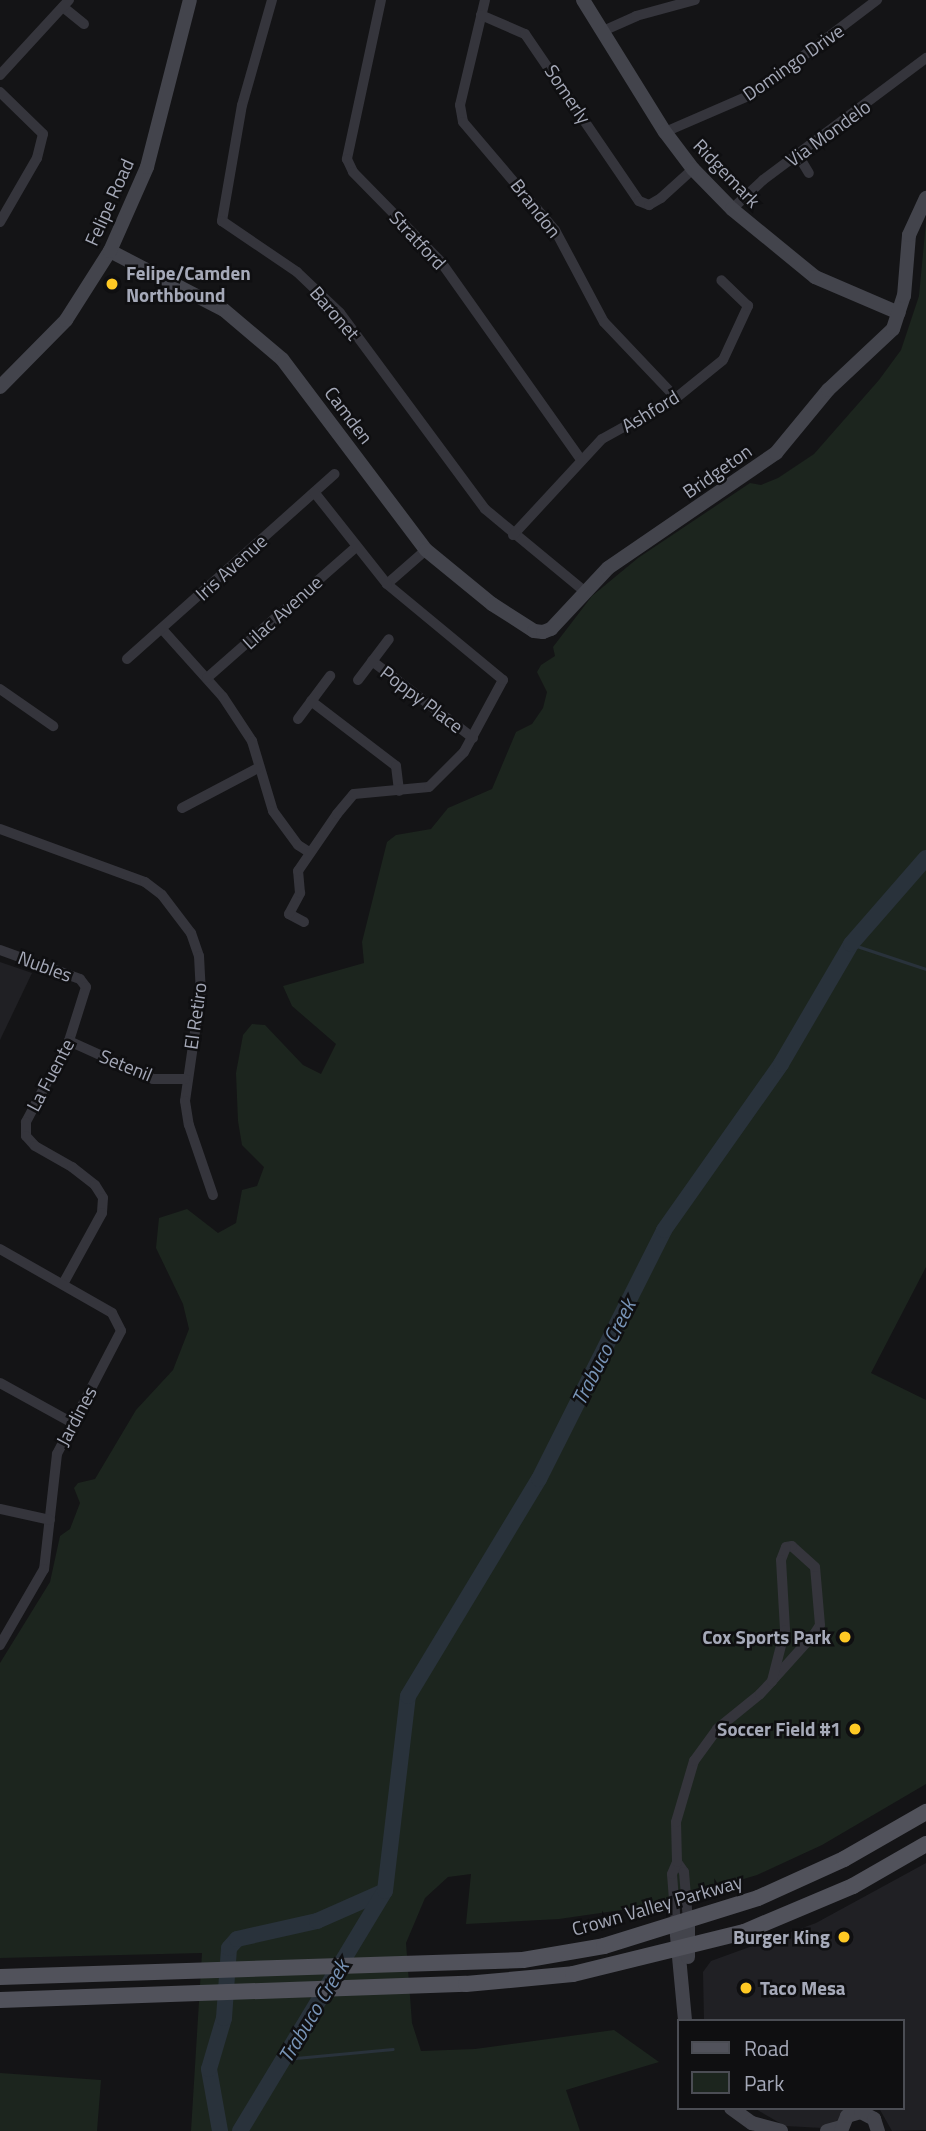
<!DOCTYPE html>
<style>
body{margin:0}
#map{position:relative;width:926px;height:2131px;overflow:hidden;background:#141416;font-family:"Titillium Web",sans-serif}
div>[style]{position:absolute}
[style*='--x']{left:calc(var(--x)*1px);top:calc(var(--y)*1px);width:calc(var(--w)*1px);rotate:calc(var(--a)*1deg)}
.built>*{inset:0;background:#202024}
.green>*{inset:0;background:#1c251e}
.stream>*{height:2.5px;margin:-1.25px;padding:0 1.25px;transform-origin:1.25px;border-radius:1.25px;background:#29323b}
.river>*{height:16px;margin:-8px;padding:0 8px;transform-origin:8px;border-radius:8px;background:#29323b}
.street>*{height:10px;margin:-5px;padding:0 5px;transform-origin:5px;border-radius:5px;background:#35353c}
.secondary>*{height:14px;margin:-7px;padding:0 7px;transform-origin:7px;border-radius:7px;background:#43444c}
.primary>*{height:16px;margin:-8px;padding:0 8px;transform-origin:8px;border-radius:8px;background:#51525b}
.dots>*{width:19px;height:19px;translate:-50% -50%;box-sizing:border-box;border:4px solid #0f0f11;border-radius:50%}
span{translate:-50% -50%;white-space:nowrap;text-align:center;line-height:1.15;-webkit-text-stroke:5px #0f0f11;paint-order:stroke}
.street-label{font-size:19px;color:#a5a9b8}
.poi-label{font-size:19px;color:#a5a9b8;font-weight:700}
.left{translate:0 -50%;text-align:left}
.right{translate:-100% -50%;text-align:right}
.water-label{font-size:21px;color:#7894b7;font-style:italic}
.legend{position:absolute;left:677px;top:2019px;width:228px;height:91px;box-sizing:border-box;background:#0f0f11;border:2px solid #4b4d54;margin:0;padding:9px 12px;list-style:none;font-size:21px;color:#a5a9b8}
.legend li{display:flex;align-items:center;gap:14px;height:35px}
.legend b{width:35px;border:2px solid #4b4d54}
</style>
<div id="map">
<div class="built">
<i style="clip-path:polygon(0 962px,32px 973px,0 1040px)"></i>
<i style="clip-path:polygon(926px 1863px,926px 2130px,892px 2131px,879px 2108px,903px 2108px,903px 2021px,704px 2021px,703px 1972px,711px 1961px,816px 1923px)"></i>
<i style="clip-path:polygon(754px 2108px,850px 2108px,838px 2125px,823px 2128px,785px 2126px)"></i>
</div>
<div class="green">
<i style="clip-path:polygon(926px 222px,926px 1267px,871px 1373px,926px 1400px,926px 1784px,822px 1845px,757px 1875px,656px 1905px,559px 1919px,466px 1924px,471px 1874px,448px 1877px,425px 1898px,406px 1943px,412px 2023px,421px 2051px,475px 2049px,614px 2030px,659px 2062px,566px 2090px,580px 2131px,191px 2131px,202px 1953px,0 1958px,0 1663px,50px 1582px,60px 1536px,70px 1529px,80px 1503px,74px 1488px,78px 1483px,95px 1479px,136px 1410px,173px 1370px,189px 1329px,183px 1304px,156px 1248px,159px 1218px,187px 1209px,218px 1233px,236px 1223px,242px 1190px,257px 1186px,264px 1167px,242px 1145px,238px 1121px,236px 1073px,243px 1035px,252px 1024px,265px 1025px,303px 1065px,321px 1074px,336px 1044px,292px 1006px,283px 986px,364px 963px,362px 942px,387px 842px,396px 835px,431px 829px,448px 808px,492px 789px,516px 732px,532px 724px,543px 708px,547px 692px,537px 672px,541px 665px,555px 656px,553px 647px,592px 596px,638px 558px,750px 483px,761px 485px,778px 478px,814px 454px,879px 380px,901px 350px,919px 296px)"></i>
<i style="clip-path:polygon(0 2073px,101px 2080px,97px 2131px,0 2131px)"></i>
</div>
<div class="stream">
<i style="--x:851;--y:944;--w:79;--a:18.4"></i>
<i style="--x:285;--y:2059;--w:108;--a:-5.3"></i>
</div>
<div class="river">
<i style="--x:220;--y:2131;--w:63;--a:-100.1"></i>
<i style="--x:209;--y:2069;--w:53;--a:-73.6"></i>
<i style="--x:224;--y:2018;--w:70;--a:-85.9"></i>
<i style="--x:229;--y:1948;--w:12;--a:-48"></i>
<i style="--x:237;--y:1939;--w:82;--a:-12.7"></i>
<i style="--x:317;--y:1921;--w:74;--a:-23.8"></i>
<i style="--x:240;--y:2131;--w:280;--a:-58.9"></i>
<i style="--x:385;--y:1891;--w:196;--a:-83.3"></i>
<i style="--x:408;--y:1696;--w:253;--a:-58.9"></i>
<i style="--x:539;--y:1479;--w:279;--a:-63.3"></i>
<i style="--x:664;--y:1230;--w:203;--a:-54.8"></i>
<i style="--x:781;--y:1064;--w:139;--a:-59.7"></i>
<i style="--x:851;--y:944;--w:114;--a:-48.9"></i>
</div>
<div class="street">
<i style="--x:272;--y:0;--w:109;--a:105.9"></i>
<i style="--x:242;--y:105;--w:118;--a:99.8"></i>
<i style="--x:222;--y:221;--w:91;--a:34.2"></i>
<i style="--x:297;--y:272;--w:59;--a:43.6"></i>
<i style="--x:340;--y:313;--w:244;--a:53.5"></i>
<i style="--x:485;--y:509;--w:127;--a:39.6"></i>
<i style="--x:381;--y:0;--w:163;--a:102.1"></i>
<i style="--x:347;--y:159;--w:14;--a:65"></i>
<i style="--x:353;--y:172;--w:126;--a:45.6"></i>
<i style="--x:441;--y:262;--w:240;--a:54.7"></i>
<i style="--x:485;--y:0;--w:108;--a:103.4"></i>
<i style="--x:460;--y:105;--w:17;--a:80"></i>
<i style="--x:463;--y:122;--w:142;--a:49.6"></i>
<i style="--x:555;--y:230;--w:104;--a:62"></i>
<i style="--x:604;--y:322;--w:105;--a:46.5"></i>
<i style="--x:63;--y:7;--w:27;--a:39"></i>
<i style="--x:481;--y:15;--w:48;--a:23.4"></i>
<i style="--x:525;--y:34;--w:202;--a:55.7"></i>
<i style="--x:639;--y:201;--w:11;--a:22"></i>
<i style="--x:649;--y:205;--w:14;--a:-30"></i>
<i style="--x:661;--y:198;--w:43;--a:-42.2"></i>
<i style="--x:603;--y:31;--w:36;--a:-24"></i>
<i style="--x:636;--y:16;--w:61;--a:-15.2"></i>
<i style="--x:0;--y:75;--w:102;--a:-47.4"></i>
<i style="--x:0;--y:92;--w:60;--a:44.3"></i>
<i style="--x:43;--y:134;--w:25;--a:104"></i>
<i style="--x:37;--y:158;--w:74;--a:120"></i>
<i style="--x:665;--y:132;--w:96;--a:-23.4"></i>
<i style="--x:753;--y:94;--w:156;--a:-37.2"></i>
<i style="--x:798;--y:155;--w:21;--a:59"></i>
<i style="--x:732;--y:209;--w:42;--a:-43.1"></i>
<i style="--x:763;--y:180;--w:204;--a:-36.8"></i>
<i style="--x:513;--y:535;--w:131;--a:-47.2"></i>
<i style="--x:602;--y:439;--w:85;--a:-29"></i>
<i style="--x:676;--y:398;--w:60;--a:-39"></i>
<i style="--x:723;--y:360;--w:60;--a:-65.2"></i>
<i style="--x:748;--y:306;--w:37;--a:-136"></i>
<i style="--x:387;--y:584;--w:52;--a:-41.1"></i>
<i style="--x:162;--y:629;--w:91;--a:48.1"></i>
<i style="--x:223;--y:697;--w:53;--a:56.6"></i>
<i style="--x:252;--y:741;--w:73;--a:73.3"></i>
<i style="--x:273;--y:811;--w:42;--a:53.7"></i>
<i style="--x:298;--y:845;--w:13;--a:32"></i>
<i style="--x:127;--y:659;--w:278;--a:-41.7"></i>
<i style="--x:372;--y:661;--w:127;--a:37.3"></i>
<i style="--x:207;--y:678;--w:198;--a:-41.3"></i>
<i style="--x:358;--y:680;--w:51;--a:-52.9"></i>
<i style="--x:0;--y:689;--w:65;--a:34.9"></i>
<i style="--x:311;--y:701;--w:107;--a:37.4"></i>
<i style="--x:396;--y:766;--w:25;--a:83"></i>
<i style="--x:298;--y:719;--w:54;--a:-53.3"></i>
<i style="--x:182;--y:808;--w:86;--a:-27.8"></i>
<i style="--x:0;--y:829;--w:154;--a:20.1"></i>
<i style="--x:145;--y:882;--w:21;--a:37"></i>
<i style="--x:162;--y:895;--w:48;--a:52.7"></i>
<i style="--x:191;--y:933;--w:24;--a:71"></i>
<i style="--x:199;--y:956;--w:34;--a:87"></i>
<i style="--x:201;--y:990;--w:112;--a:98.2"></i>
<i style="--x:185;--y:1101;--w:24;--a:81"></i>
<i style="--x:189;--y:1125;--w:74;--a:71.1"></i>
<i style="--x:304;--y:922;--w:17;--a:-152"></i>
<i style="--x:289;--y:914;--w:24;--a:-62"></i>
<i style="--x:300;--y:893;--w:22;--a:-95"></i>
<i style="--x:298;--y:871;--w:69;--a:-55.6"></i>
<i style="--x:337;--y:814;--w:26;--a:-50"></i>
<i style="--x:354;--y:794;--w:75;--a:-5.3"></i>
<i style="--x:429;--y:787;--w:49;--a:-45"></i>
<i style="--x:464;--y:752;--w:82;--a:-61.6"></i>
<i style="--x:503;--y:680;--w:151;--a:-140.4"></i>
<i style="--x:387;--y:584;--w:117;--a:-128.4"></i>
<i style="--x:0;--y:950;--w:85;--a:19.9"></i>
<i style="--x:80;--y:979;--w:10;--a:53"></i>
<i style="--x:86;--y:987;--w:57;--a:107.5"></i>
<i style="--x:69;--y:1041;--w:92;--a:118"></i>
<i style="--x:26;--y:1122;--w:14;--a:90"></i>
<i style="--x:26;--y:1136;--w:13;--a:48"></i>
<i style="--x:35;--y:1146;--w:43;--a:29.6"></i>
<i style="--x:72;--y:1167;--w:29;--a:38"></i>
<i style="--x:95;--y:1185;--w:15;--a:58"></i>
<i style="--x:103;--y:1198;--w:15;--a:94"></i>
<i style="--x:102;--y:1213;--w:81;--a:118.8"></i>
<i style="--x:69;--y:1041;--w:92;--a:24.3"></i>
<i style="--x:153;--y:1079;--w:32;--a:0"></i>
<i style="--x:0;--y:1249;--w:129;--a:29.7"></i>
<i style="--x:112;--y:1313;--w:20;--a:63"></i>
<i style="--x:121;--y:1331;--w:139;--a:117.5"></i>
<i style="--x:57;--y:1454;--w:116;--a:96.4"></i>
<i style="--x:44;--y:1569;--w:88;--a:120.1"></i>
<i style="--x:0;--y:1383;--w:81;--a:28.8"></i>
<i style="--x:0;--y:1509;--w:51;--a:12.4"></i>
<i style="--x:677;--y:1862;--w:12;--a:55"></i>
<i style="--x:684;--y:1872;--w:49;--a:85.3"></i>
<i style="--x:676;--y:1925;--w:51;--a:-94.5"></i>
<i style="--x:672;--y:1874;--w:13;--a:-67"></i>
<i style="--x:677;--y:1862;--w:40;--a:-91.4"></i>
<i style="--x:676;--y:1822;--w:64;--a:-73.6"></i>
<i style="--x:694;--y:1761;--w:39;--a:-54"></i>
<i style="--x:717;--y:1729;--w:55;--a:-39.1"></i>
<i style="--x:760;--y:1694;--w:18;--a:-47"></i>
<i style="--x:772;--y:1681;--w:64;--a:-48.1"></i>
<i style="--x:815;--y:1633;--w:9;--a:-58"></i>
<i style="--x:820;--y:1625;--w:58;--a:-94.9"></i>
<i style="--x:815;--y:1567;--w:31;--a:-138"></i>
<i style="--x:792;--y:1546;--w:6;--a:171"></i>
<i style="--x:786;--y:1547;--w:14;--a:111"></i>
<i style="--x:781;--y:1560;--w:70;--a:86.7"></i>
<i style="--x:785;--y:1630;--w:53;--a:104.3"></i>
</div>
<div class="secondary">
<i style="--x:583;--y:0;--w:155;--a:58.2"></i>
<i style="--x:665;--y:132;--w:46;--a:52.9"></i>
<i style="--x:693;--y:169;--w:56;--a:45.7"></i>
<i style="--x:732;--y:209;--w:107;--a:39.3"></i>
<i style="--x:815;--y:277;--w:91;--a:23.2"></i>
<i style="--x:110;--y:251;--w:128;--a:27.4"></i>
<i style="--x:224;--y:310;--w:76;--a:40.2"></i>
<i style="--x:282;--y:359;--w:239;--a:53"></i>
<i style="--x:426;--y:550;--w:85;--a:39.3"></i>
<i style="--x:492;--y:604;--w:50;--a:32.7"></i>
<i style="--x:534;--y:631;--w:9;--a:6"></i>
<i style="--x:543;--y:632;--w:9;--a:-21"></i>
<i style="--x:551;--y:629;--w:83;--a:-46.9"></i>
<i style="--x:608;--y:568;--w:204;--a:-34.4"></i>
<i style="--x:776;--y:453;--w:82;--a:-50.5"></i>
<i style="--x:828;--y:390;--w:89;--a:-43.2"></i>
<i style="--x:893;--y:329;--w:35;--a:-72"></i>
<i style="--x:904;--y:296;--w:61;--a:-85.3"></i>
<i style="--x:909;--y:235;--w:41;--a:-65.3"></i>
<i style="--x:0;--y:387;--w:94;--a:-45.4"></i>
<i style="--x:66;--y:320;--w:82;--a:-57.5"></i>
<i style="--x:110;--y:251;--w:92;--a:-66.2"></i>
<i style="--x:147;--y:167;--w:172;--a:-75.6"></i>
<i style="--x:676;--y:1925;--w:96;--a:84.6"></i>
<i style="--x:688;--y:1957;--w:36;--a:-90"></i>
<i style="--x:731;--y:2108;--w:26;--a:36"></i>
<i style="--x:752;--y:2123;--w:30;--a:15"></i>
<i style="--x:827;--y:2131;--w:15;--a:-16"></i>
<i style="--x:841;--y:2131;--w:16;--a:-68"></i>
<i style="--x:847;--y:2116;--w:15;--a:-16"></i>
<i style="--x:861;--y:2112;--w:15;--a:28"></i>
<i style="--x:874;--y:2119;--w:13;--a:72"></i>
</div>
<div class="primary">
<i style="--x:0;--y:1977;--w:523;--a:-1.86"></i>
<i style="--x:523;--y:1960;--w:82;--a:-9.8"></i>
<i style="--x:604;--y:1946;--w:161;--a:-17.3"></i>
<i style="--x:758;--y:1898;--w:94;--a:-24.4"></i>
<i style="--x:844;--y:1859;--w:95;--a:-29.8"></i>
<i style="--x:0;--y:2000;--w:466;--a:-2"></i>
<i style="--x:466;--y:1984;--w:107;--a:-5.3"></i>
<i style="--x:573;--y:1974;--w:176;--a:-13.8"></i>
<i style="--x:744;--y:1932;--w:118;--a:-22.9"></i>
<i style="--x:853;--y:1886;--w:84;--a:-29.9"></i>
</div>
<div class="dots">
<i style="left:112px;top:284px;background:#ffc924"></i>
<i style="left:845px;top:1637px;background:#ffc924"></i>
<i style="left:855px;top:1729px;background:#ffc924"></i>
<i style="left:844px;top:1937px;background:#ffc924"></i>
<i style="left:746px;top:1988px;background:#ffc924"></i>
</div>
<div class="street-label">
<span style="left:793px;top:62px;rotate:-35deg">Domingo Drive</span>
<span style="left:568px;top:94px;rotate:56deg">Somerly</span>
<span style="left:828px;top:133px;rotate:-36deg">Via Mondelo</span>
<span style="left:727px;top:173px;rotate:46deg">Ridgemark</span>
<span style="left:109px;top:202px;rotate:-66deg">Felipe Road</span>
<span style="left:536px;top:208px;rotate:52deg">Brandon</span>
<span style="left:418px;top:240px;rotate:47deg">Stratford</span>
<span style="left:335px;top:313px;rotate:49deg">Baronet</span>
<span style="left:650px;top:411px;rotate:-31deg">Ashford</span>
<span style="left:349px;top:415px;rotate:53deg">Camden</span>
<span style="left:717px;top:471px;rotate:-35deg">Bridgeton</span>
<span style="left:231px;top:567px;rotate:-42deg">Iris Avenue</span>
<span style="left:282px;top:612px;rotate:-42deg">Lilac Avenue</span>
<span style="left:422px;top:699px;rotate:37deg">Poppy Place</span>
<span style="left:45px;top:966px;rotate:20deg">Nubles</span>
<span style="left:195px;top:1016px;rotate:-82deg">El Retiro</span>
<span style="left:126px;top:1065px;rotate:22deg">Setenil</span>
<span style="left:50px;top:1075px;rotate:-62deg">La Fuente</span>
<span style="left:76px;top:1416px;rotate:-62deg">Jardines</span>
<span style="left:657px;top:1905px;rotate:-16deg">Crown Valley Parkway</span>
</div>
<div class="poi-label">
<span class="left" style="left:126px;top:284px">Felipe/Camden<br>Northbound</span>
<span class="right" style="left:831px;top:1637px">Cox Sports Park</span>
<span class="right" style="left:841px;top:1729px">Soccer Field #1</span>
<span class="right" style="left:830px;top:1937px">Burger King</span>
<span class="left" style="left:760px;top:1988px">Taco Mesa</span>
</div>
<div class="water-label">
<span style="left:603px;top:1352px;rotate:-63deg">Trabuco Creek</span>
<span style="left:313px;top:2011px;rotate:-59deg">Trabuco Creek</span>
</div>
<ul class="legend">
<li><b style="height:9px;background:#51525b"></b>Road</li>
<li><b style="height:19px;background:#1c251e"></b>Park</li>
</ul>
</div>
